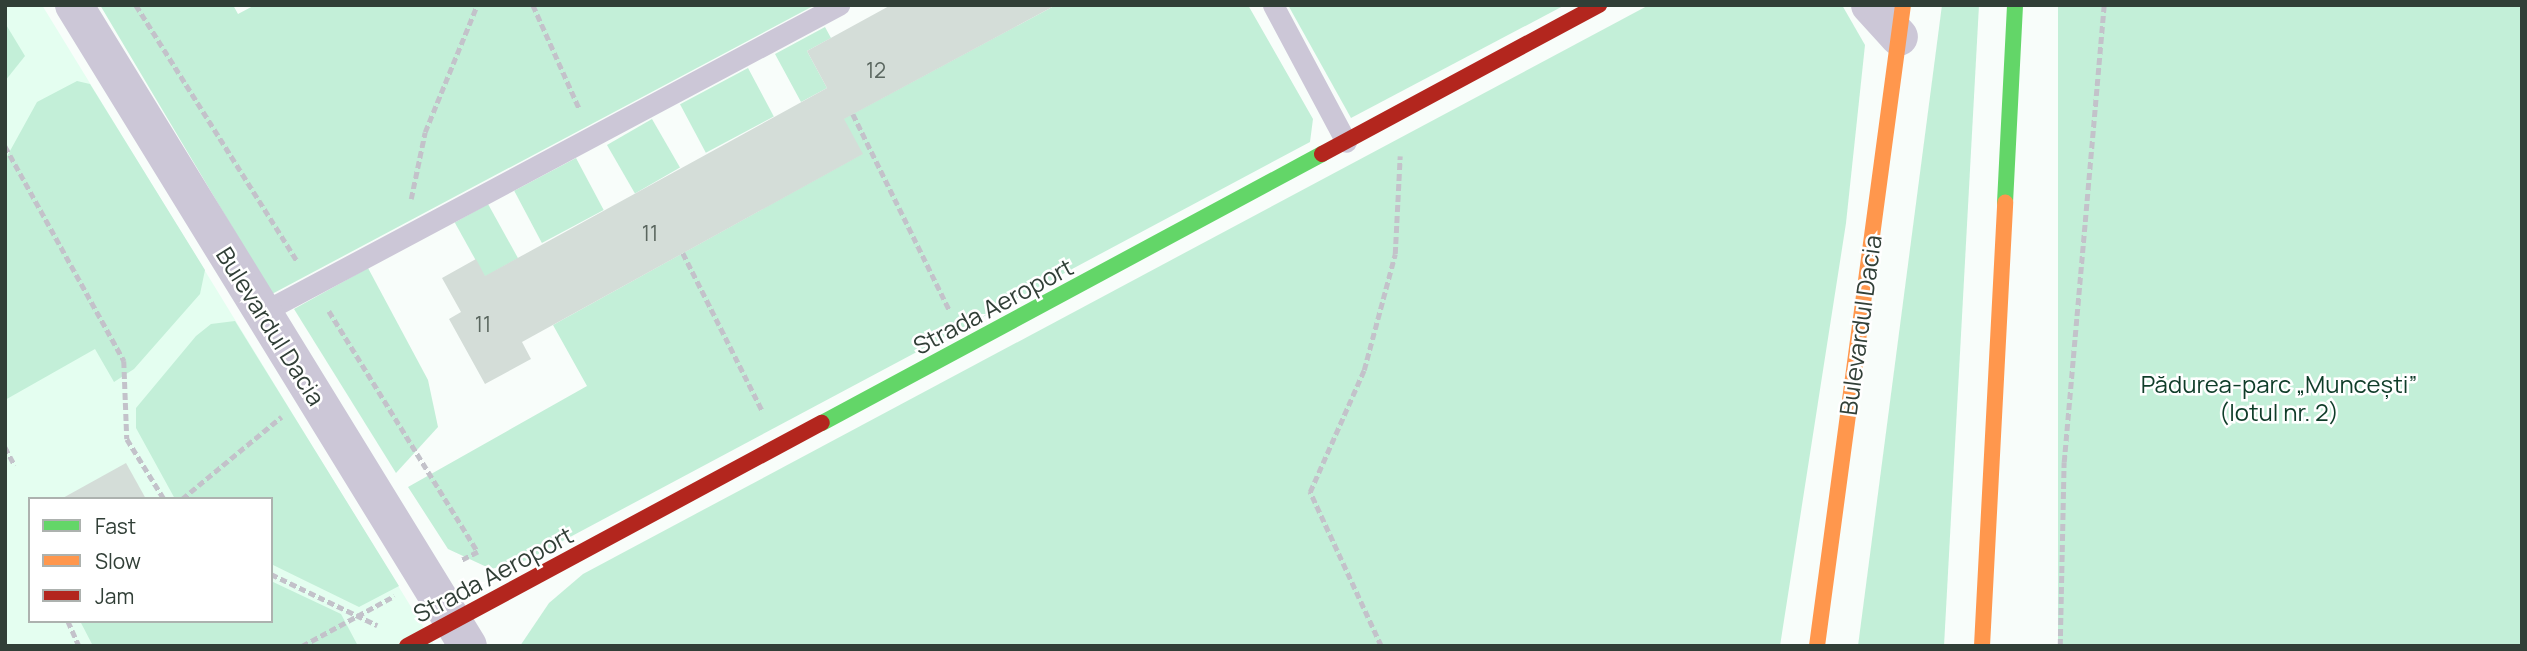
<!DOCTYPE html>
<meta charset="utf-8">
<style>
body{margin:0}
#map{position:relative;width:2527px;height:651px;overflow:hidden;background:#f8fdfa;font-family:Manrope,sans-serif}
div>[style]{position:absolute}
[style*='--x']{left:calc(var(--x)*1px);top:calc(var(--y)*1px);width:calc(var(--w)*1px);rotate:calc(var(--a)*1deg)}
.built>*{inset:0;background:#e4fef0}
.green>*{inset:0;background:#c3efd8;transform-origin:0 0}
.building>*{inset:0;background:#d4ddd8}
.path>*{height:4.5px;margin-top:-2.25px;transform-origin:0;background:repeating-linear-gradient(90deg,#c3c2ca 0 7px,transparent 0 10.5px)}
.lane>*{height:21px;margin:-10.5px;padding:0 10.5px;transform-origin:10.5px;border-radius:10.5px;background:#ccc7d7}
.street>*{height:38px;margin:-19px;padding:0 19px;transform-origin:19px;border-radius:19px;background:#ccc7d7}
.fast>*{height:16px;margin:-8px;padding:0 8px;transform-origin:8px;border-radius:8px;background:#63d668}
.slow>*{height:16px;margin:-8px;padding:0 8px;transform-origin:8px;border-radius:8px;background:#ff974d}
.jam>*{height:16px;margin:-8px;padding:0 8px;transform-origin:8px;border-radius:8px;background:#b3261e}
span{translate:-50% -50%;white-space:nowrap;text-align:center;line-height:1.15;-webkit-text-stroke:5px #fff;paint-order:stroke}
.number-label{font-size:21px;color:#5a665f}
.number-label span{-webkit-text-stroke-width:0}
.street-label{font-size:24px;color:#313f37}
.park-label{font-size:24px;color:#0f3d29}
.frame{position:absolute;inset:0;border:7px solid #313f37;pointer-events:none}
.legend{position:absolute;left:28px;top:497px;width:245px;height:126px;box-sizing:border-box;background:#fff;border:2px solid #adb2af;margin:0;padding:9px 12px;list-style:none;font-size:21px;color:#313f37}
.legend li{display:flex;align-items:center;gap:14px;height:35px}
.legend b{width:35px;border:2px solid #adb2af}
</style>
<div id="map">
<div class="built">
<i style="clip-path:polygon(evenodd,5px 5px,42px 5px,435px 646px,5px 646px,5px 5px,30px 499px,271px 499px,271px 621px,30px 621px,30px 499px)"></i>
</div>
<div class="green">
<i style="clip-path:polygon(100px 5px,233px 5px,238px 14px,255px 5px,815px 5px,272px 294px)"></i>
<i style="clip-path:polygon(1056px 5px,1248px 5px,1313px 119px,1310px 142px,527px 560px,491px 569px,448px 549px,408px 487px,587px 386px,553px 325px,862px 154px,843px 119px)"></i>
<i style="clip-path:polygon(1288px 5px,1565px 5px,1351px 118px)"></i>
<i style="clip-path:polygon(1649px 5px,1842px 5px,1865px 45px,1846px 223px,1780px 646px,520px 646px,549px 603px,583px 574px)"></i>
<i style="clip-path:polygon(1942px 5px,1979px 5px,1944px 646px,1858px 646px)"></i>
<i style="left:2058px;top:5px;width:464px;height:642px"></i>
<i style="clip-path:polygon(5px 23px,25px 56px,5px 81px)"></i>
<i style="clip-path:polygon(825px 27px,831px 38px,807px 51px,827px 88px,801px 102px,775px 54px)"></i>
<i style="left:748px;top:68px;width:55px;height:77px;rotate:62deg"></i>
<i style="clip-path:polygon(77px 81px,90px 84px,205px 270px,200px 294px,134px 369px,114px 382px,95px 349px,5px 400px,5px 160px,37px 102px)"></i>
<i style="left:652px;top:119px;width:56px;height:52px;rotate:60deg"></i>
<i style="left:576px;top:158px;width:59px;height:70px;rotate:62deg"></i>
<i style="left:488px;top:204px;width:62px;height:38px;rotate:61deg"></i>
<i style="clip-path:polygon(368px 268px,428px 380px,438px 427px,396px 473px,294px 309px)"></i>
<i style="clip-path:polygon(235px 321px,399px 586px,359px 607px,271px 564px,271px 499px,175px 499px,136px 428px,136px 408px,196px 336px,211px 324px)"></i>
<i style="clip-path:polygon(271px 581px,341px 614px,358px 646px,93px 646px,80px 621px,271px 621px)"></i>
</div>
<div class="building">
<i style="clip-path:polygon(891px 5px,1056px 5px,844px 119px,863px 154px,522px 342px,531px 359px,485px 384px,449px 319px,461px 312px,442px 278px,476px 259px,485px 276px,827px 88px,807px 51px)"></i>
<i style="clip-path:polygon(126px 463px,146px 499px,61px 499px)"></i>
</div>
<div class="path">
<i style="--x:136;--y:5;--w:304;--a:57.8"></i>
<i style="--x:533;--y:5;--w:115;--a:65.9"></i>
<i style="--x:853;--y:114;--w:220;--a:63.8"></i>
<i style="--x:5;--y:146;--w:246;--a:61"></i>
<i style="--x:124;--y:361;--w:78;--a:87.8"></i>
<i style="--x:127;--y:439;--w:70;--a:58.3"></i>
<i style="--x:411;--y:199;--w:68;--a:-78.2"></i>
<i style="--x:425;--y:132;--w:137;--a:-67.7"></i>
<i style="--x:683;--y:253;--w:178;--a:63.3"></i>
<i style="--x:329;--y:311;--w:283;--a:58.3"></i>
<i style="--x:478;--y:552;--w:20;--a:153"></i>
<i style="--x:5;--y:447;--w:21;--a:62"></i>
<i style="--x:182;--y:499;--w:129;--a:-39.6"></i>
<i style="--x:271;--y:574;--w:118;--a:25.7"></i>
<i style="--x:68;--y:621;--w:27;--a:66"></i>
<i style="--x:302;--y:646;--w:105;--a:-28.5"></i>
<i style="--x:1381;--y:646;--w:170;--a:-114.8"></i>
<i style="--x:1310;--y:492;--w:133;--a:-66.1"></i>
<i style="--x:1364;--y:370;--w:120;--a:-75"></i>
<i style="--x:1395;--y:254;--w:98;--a:-87.1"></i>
<i style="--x:2060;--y:646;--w:184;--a:-88.8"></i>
<i style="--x:2064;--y:462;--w:459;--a:-85"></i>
</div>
<div class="lane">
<i style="--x:1273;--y:5;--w:155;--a:61.9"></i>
<i style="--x:263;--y:312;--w:653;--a:-28.06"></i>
</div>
<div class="street">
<i style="--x:74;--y:5;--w:752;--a:58.42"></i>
<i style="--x:1870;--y:5;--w:43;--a:47.8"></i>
</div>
<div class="fast">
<i style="--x:2005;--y:203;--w:198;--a:-87.1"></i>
<i style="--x:822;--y:423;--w:568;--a:-28.28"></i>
</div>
<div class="slow">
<i style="--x:1817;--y:646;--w:647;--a:-82.36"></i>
<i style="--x:1982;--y:646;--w:444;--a:-87"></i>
</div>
<div class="jam">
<i style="--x:1322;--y:154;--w:315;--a:-28.3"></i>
<i style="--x:407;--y:646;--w:471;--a:-28.3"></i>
</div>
<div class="number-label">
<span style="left:876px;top:70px">12</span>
<span style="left:650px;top:233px">11</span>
<span style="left:483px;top:324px">11</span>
</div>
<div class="street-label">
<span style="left:993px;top:306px;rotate:-28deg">Strada Aeroport</span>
<span style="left:1860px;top:325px;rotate:-82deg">Bulevardul Dacia</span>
<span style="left:271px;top:326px;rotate:58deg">Bulevardul Dacia</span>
<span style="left:493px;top:574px;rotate:-28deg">Strada Aeroport</span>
</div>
<div class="park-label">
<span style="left:2279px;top:398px">Pădurea-parc „Muncești”<br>(lotul nr. 2)</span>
</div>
<div class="frame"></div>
<ul class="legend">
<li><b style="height:9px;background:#63d668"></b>Fast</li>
<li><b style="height:9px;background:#ff974d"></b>Slow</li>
<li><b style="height:9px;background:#b3261e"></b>Jam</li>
</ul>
</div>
